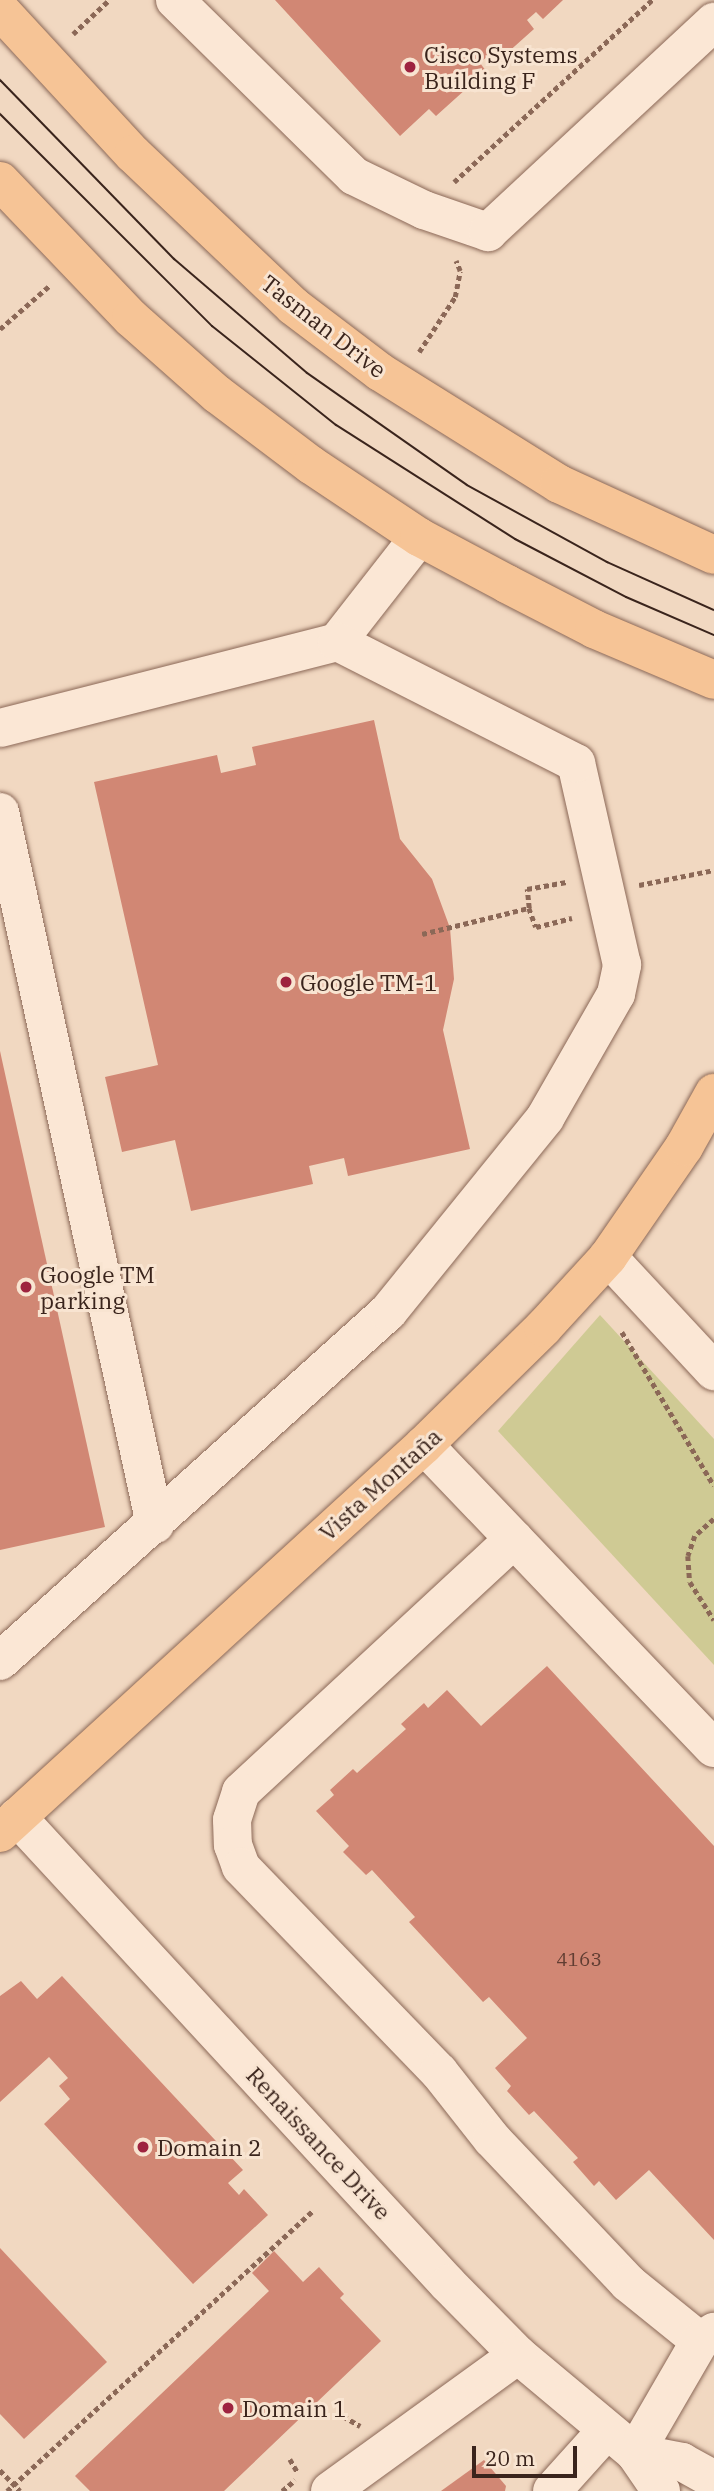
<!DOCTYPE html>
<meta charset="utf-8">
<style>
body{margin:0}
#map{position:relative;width:714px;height:2491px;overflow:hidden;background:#f1d8c1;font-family:"IBM Plex Serif",serif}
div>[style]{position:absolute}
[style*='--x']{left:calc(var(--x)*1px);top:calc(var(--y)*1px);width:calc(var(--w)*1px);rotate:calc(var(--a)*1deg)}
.green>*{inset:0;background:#cfca94}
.building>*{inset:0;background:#d18774}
.path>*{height:4.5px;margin-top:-2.25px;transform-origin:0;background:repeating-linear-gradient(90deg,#8b6857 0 5px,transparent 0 8.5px)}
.roads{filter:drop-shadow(0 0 2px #8b6857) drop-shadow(0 0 2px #8b6857)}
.minor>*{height:38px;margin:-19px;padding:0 19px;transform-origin:19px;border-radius:19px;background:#fbe7d5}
.major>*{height:38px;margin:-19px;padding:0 19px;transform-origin:19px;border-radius:19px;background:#f6c496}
.tram>*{height:2px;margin:-1px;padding:0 1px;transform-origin:1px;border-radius:1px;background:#3a241c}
.dots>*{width:19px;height:19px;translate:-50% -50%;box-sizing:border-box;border:4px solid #f8e4d1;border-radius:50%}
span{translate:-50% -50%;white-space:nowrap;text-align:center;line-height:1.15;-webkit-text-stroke:6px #f8e4d1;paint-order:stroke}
.number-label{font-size:19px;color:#603d32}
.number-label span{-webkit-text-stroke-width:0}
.poi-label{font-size:23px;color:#3a241c}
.left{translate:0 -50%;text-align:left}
.street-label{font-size:23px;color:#3a241c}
.scale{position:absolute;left:472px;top:2446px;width:105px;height:32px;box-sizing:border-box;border:4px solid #3a241c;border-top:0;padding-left:9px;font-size:21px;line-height:24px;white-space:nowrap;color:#3a241c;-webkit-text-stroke:5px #f8e4d1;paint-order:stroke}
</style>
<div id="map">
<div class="green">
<i style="clip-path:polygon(600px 1315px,714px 1439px,714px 1665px,498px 1431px)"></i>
</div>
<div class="building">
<i style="clip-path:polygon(275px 0,563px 0,543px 19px,536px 12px,527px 20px,534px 29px,496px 63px,489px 55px,480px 63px,486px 71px,436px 116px,429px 109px,400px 136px)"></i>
<i style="clip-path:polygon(374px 720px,400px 839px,432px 879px,450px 928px,454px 979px,443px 1030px,470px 1149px,348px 1176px,344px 1158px,309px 1166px,313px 1184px,191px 1211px,175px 1140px,122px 1152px,105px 1077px,158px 1065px,94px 782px,217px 755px,221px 773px,256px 765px,252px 747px)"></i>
<i style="clip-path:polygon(0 1051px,105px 1527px,0 1550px)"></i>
<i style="clip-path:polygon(547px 1666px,714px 1846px,714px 2240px,649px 2170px,616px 2200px,599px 2181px,594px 2186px,573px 2162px,578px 2158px,534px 2111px,529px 2115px,507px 2091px,511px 2086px,495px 2068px,527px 2038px,489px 1997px,483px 2002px,409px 1922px,415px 1917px,372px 1870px,366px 1875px,343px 1852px,349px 1846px,316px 1811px,334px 1795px,330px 1790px,353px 1769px,357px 1773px,406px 1729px,401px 1724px,424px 1703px,428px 1708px,447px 1690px,481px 1726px)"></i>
<i style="clip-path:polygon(62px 1976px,243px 2170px,228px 2183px,239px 2195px,244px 2189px,268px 2215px,193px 2284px,44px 2124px,70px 2099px,59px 2086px,68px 2078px,49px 2057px,0 2102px,0 1996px,21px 1981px,37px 1999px)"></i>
<i style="clip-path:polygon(0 2248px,107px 2362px,24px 2439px,0 2414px)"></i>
<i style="clip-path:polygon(274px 2251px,303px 2282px,319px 2267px,344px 2294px,340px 2298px,381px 2341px,224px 2491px,90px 2491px,75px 2476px,269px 2291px,252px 2273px)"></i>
<i style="clip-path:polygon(484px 2460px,506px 2486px,505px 2491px,441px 2491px)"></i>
</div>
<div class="path">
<i style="--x:73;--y:34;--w:50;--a:-43.4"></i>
<i style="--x:454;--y:182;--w:269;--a:-42.6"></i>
<i style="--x:0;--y:329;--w:65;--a:-41.3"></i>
<i style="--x:419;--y:352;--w:66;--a:-56.8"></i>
<i style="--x:455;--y:297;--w:26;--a:-79"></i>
<i style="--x:460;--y:271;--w:11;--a:-112"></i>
<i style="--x:639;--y:885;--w:76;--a:-11.3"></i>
<i style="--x:529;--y:908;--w:19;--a:-96"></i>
<i style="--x:527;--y:889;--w:40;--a:-10"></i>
<i style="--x:422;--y:934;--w:110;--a:-13.7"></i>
<i style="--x:529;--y:908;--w:20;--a:70"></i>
<i style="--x:536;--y:927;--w:37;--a:-14"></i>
<i style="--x:622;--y:1332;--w:179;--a:59.1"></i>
<i style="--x:714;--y:1519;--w:25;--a:138"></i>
<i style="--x:695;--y:1536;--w:21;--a:109"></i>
<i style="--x:688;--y:1556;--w:26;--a:86"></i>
<i style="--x:690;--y:1582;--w:45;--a:57.7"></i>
<i style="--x:343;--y:2416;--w:20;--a:30"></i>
<i style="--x:290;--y:2459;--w:16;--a:60"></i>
<i style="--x:0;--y:2470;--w:29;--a:46"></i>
<i style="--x:7;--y:2491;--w:416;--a:-42.5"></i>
<i style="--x:282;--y:2491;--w:17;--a:-40"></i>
</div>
<div class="roads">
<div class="minor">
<i style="--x:175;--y:0;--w:251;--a:44.5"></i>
<i style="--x:354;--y:176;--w:78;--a:25.9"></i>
<i style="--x:424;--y:210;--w:68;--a:19"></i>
<i style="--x:488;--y:232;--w:309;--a:-42.9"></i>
<i style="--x:0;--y:728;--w:348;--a:-14.3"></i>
<i style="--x:337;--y:642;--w:133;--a:-52"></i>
<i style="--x:0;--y:812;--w:729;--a:77.72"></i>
<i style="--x:608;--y:1257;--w:156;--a:47.1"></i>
<i style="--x:424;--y:1445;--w:419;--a:46.3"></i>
<i style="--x:514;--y:1539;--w:372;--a:137.2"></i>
<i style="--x:241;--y:1792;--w:29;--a:108"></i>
<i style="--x:232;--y:1820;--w:25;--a:88"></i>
<i style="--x:233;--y:1845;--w:23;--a:70"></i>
<i style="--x:241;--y:1867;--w:285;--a:46"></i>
<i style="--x:439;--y:2072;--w:85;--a:51.7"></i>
<i style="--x:492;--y:2139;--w:198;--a:46.6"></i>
<i style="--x:628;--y:2283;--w:92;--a:38.9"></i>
<i style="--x:0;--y:1661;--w:522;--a:-41.97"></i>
<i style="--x:388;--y:1312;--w:250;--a:-51"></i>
<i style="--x:545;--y:1118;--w:143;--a:-60.2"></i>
<i style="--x:616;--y:994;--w:30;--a:-78"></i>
<i style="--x:622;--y:965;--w:207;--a:-102.8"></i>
<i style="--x:576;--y:763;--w:268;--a:-153.1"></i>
<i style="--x:17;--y:1817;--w:635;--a:47.3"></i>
<i style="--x:448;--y:2284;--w:100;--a:45.4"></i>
<i style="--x:518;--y:2355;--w:153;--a:39.9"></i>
<i style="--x:635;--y:2453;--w:46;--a:55.6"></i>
<i style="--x:635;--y:2453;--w:129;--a:-59.9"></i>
<i style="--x:700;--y:2341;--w:17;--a:-33"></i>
<i style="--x:635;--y:2453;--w:48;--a:10.8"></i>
<i style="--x:682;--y:2462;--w:37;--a:29"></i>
<i style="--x:330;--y:2491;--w:232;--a:-35.9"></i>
<i style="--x:552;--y:2491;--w:81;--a:-48"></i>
</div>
<div class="major">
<i style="--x:0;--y:10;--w:196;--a:47.3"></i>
<i style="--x:133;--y:154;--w:221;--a:43.5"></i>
<i style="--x:293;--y:306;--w:109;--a:37.2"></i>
<i style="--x:380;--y:372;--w:211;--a:32"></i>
<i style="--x:559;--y:484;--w:170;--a:24.6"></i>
<i style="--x:0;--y:181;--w:190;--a:46.3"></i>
<i style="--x:131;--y:318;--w:115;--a:41.5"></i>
<i style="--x:217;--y:394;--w:118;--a:37.1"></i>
<i style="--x:311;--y:465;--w:130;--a:33.7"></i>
<i style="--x:419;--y:537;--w:100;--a:28.1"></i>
<i style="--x:507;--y:584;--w:98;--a:27.3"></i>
<i style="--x:594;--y:629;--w:130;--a:23"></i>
<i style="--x:0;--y:1833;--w:575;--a:-42.46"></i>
<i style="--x:424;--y:1445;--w:167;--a:-44.5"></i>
<i style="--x:543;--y:1328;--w:96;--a:-47.5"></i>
<i style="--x:608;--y:1257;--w:134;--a:-55.4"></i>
<i style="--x:684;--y:1147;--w:62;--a:-60.9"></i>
</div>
</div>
<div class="tram">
<i style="--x:0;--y:80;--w:250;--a:45.8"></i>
<i style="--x:174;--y:259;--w:175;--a:40.6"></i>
<i style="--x:307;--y:373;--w:195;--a:35"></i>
<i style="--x:467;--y:485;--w:160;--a:28.8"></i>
<i style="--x:607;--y:562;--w:117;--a:24.2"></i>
<i style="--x:0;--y:114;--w:300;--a:45"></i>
<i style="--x:212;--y:326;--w:159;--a:38.6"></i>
<i style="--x:336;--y:425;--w:212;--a:32.5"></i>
<i style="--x:515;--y:539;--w:125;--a:27.6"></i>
<i style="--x:626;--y:597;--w:96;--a:23.4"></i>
</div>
<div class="dots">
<i style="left:410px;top:67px;background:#9e233f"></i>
<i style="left:286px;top:982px;background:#9e233f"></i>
<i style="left:26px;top:1287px;background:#9e233f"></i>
<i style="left:143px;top:2147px;background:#9e233f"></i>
<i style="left:228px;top:2408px;background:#9e233f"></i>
</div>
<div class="number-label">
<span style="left:579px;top:1960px">4163</span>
</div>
<div class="poi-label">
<span class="left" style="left:424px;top:67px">Cisco Systems<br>Building F</span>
<span class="left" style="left:300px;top:982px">Google TM-1</span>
<span class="left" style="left:40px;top:1287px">Google TM<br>parking</span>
<span class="left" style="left:157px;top:2147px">Domain 2</span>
<span class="left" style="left:242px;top:2408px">Domain 1</span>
</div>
<div class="street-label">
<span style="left:324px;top:326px;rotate:38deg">Tasman Drive</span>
<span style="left:380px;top:1484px;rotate:-42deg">Vista Montaña</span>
<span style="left:319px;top:2143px;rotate:47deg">Renaissance Drive</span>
</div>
<div class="scale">20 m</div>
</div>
